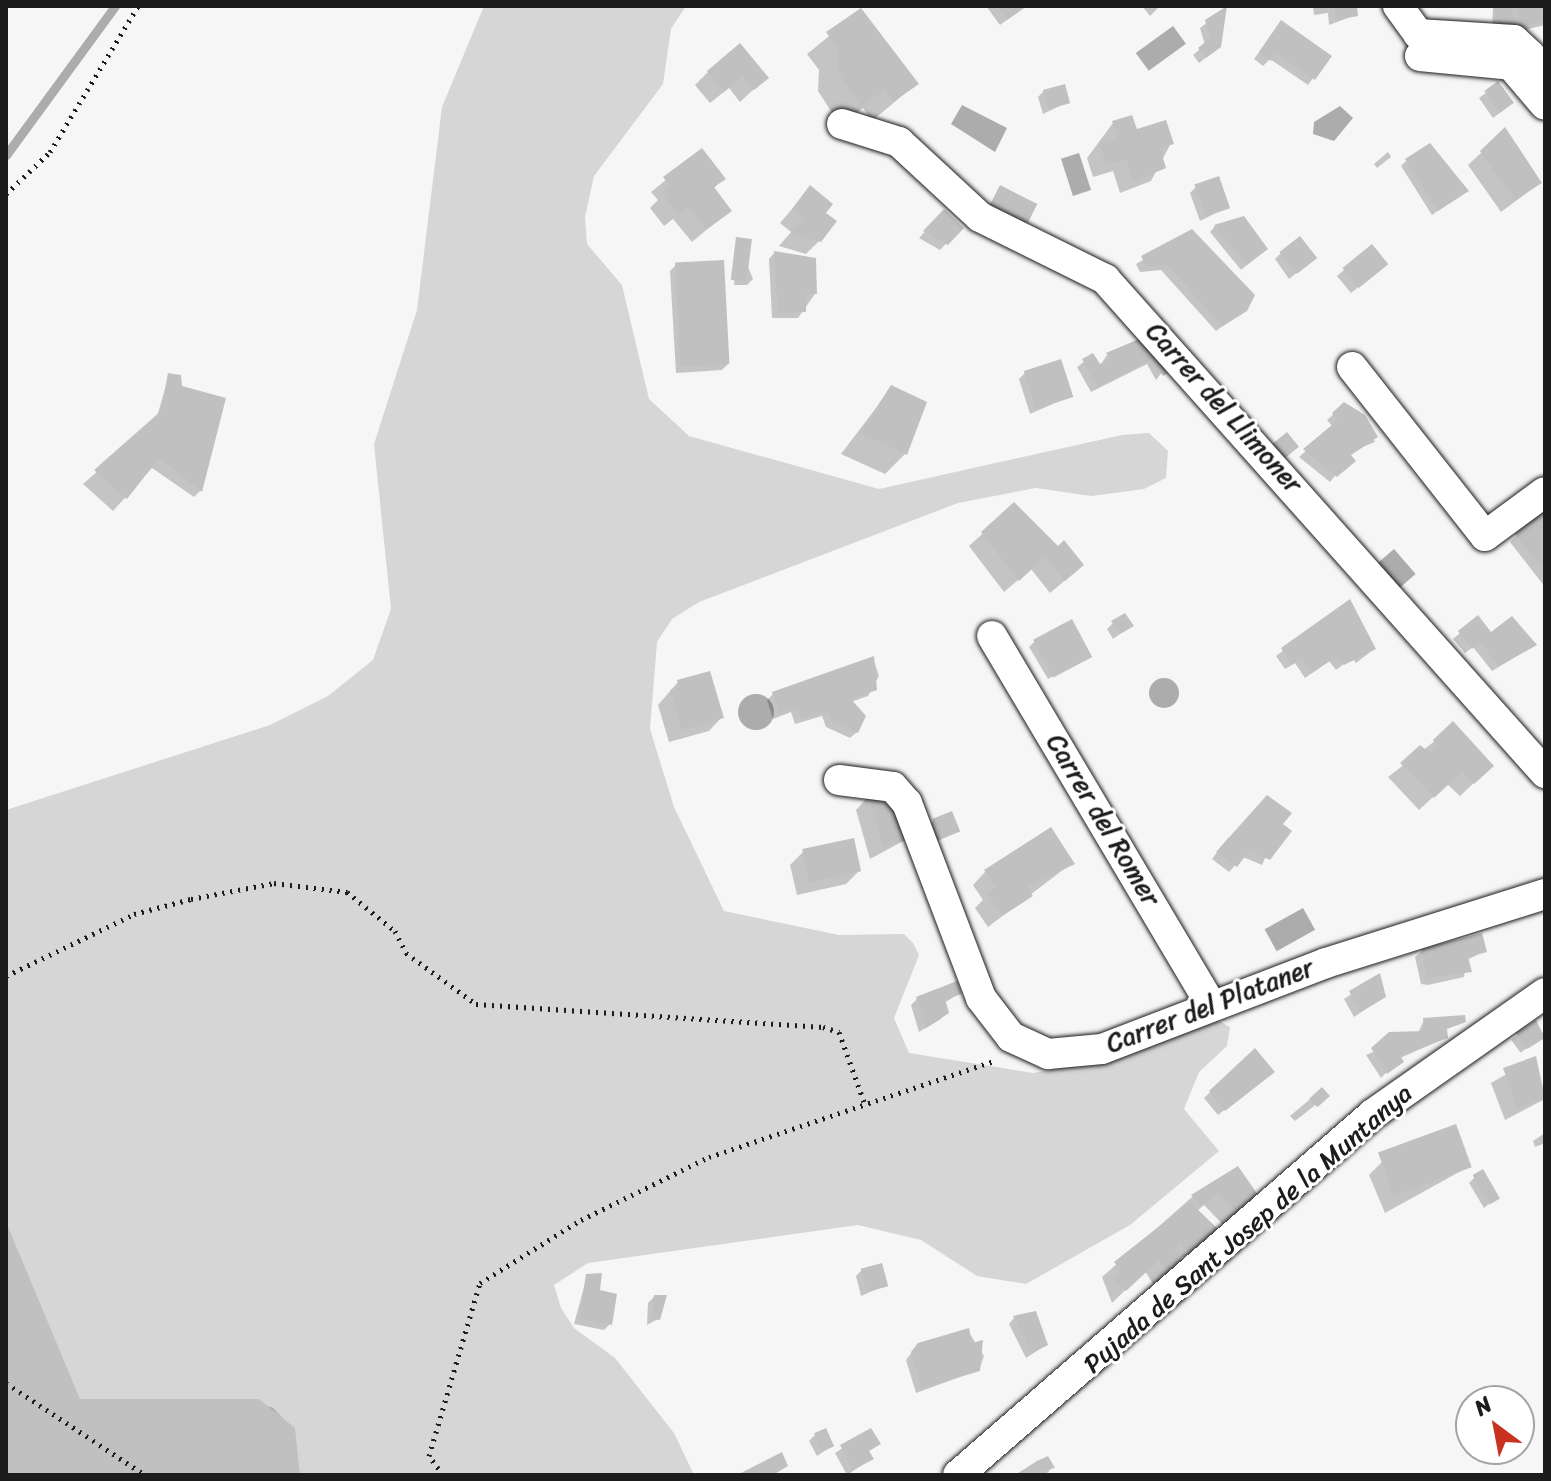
<!DOCTYPE html>
<style>
body{margin:0}
#map{position:relative;width:1551px;height:1481px;overflow:hidden;background:#f6f6f6;font-family:Sriracha,sans-serif}
div>[style]{position:absolute}
[style*='--x']{left:calc(var(--x)*1px);top:calc(var(--y)*1px);width:calc(var(--w)*1px);rotate:calc(var(--a)*1deg)}
.green>*{inset:0;background:#d6d6d6}
.water>*{inset:0;background:#acacac;transform-origin:0 0}
.round{border-radius:50%}
.shadow>*{inset:0;background:#0003;transform-origin:0 0}
.stream>*{height:9px;margin:-4.5px;padding:0 4.5px;transform-origin:4.5px;border-radius:4.5px;background:#acacac}
.building>*{inset:0;background:#c0c0c0;transform-origin:0 0}
.path>*{height:5px;margin-top:-2.5px;transform-origin:0;background:repeating-linear-gradient(90deg,#1c1c1c 0 2px,transparent 0 8px)}
.roads{filter:drop-shadow(0 0 2px #1c1c1c) drop-shadow(0 0 2px #1c1c1c)}
.minor>*{height:30px;margin:-15px;padding:0 15px;transform-origin:15px;border-radius:15px;background:#fff}
span{translate:-50% -50%;white-space:nowrap;text-align:center;line-height:1.15;-webkit-text-stroke:6px #fff;paint-order:stroke}
.street-label{font-size:26px;color:#1c1c1c}
.frame{position:absolute;inset:0;border:8px solid #1c1c1c;pointer-events:none}
.north{position:absolute;left:1455px;top:1385px;width:80px;height:80px;box-sizing:border-box;background:#fff;border:2px solid #a4a4a4;border-radius:50%;rotate:328deg;font-size:22px;font-weight:700;line-height:32px;text-align:center;color:#1c1c1c}
.north::after{content:'';display:block;margin:auto;width:28px;height:36px;background:#c8321e;clip-path:polygon(50% 0,100% 100%,50% 72%,0 100%)}
</style>
<div id="map">
<div class="green">
<i style="clip-path:polygon(484px 6px,686px 6px,671px 29px,663px 84px,594px 176px,585px 217px,587px 244px,622px 285px,649px 399px,689px 436px,879px 489px,1122px 435px,1149px 433px,1168px 451px,1166px 478px,1144px 489px,1091px 496px,1036px 488px,958px 503px,699px 602px,672px 619px,657px 642px,650px 729px,674px 807px,724px 911px,839px 935px,904px 934px,913px 943px,919px 955px,894px 1018px,909px 1053px,1033px 1073px,1087px 1064px,1217px 1020px,1230px 1027px,1227px 1046px,1199px 1072px,1184px 1109px,1219px 1151px,1130px 1225px,1026px 1284px,977px 1276px,921px 1240px,858px 1225px,588px 1263px,554px 1285px,561px 1308px,574px 1328px,615px 1358px,674px 1433px,694px 1475px,6px 1475px,6px 810px,270px 725px,328px 696px,373px 660px,391px 609px,374px 444px,417px 310px,442px 107px)"></i>
</div>
<div class="water">
<i style="left:1173px;top:26px;width:22px;height:46px;rotate:54deg"></i>
<i style="clip-path:polygon(962px 105px,1007px 128px,995px 152px,951px 124px)"></i>
<i style="clip-path:polygon(1340px 106px,1353px 118px,1334px 141px,1313px 134px,1314px 122px)"></i>
<i style="left:1079px;top:153px;width:39px;height:19px;rotate:72deg"></i>
<i style="left:1394px;top:549px;width:33px;height:24px;rotate:49deg"></i>
<i class="round" style="left:1149px;top:678px;width:30px;height:30px"></i>
<i class="round" style="left:738px;top:694px;width:36px;height:36px"></i>
<i style="left:1303px;top:908px;width:25px;height:44px;rotate:61deg"></i>
</div>
<div class="shadow">
<i style="clip-path:polygon(986px 6px,1026px 6px,1000px 25px)"></i>
<i style="clip-path:polygon(1142px 6px,1160px 6px,1150px 16px)"></i>
<i style="clip-path:polygon(1313px 6px,1355px 6px,1356px 15px,1329px 25px,1328px 13px,1314px 15px)"></i>
<i style="clip-path:polygon(1493px 6px,1545px 6px,1545px 25px,1515px 32px,1513px 23px,1492px 32px)"></i>
<i style="clip-path:polygon(1225px 9px,1212px 53px,1199px 63px,1193px 55px,1205px 45px,1200px 28px)"></i>
<i style="clip-path:polygon(860px 11px,916px 84px,872px 121px,863px 108px,840px 125px,818px 91px,819px 70px,807px 54px)"></i>
<i style="clip-path:polygon(1276px 29px,1329px 56px,1308px 85px,1270px 59px,1263px 66px,1254px 59px)"></i>
<i style="clip-path:polygon(708px 72px,766px 78px,740px 102px,729px 88px,710px 103px,695px 85px)"></i>
<i style="clip-path:polygon(1498px 84px,1505px 109px,1493px 118px,1479px 98px)"></i>
<i style="clip-path:polygon(1044px 91px,1068px 102px,1043px 114px,1038px 97px)"></i>
<i style="clip-path:polygon(1113px 123px,1171px 143px,1151px 181px,1120px 193px,1113px 171px,1093px 177px,1087px 158px)"></i>
<i style="clip-path:polygon(702px 151px,723px 178px,713px 189px,729px 211px,692px 242px,673px 219px,664px 226px,650px 208px,658px 200px,651px 192px)"></i>
<i style="clip-path:polygon(1388px 152px,1391px 157px,1377px 168px,1374px 164px)"></i>
<i style="clip-path:polygon(1482px 152px,1540px 183px,1501px 212px,1468px 165px)"></i>
<i style="clip-path:polygon(1407px 160px,1466px 191px,1432px 215px,1401px 166px)"></i>
<i style="clip-path:polygon(1196px 187px,1228px 207px,1200px 221px,1190px 193px)"></i>
<i style="clip-path:polygon(810px 188px,823px 213px,819px 241px,806px 254px,779px 246px,791px 232px,780px 223px)"></i>
<i style="clip-path:polygon(944px 212px,961px 228px,940px 250px,919px 238px)"></i>
<i style="clip-path:polygon(1215px 226px,1266px 249px,1241px 270px,1210px 232px)"></i>
<i style="clip-path:polygon(1191px 232px,1245px 310px,1216px 331px,1161px 270px,1140px 272px,1136px 264px)"></i>
<i style="clip-path:polygon(737px 239px,753px 279px,747px 285px,734px 285px)"></i>
<i style="clip-path:polygon(1372px 246px,1380px 270px,1351px 293px,1337px 276px)"></i>
<i style="clip-path:polygon(774px 253px,815px 294px,798px 318px,772px 318px,769px 259px)"></i>
<i style="clip-path:polygon(1281px 253px,1308px 264px,1289px 279px,1275px 259px)"></i>
<i style="clip-path:polygon(676px 265px,728px 364px,722px 370px,676px 373px,670px 271px)"></i>
<i style="clip-path:polygon(1107px 355px,1172px 360px,1156px 380px,1147px 364px,1091px 392px,1077px 367px,1092px 356px,1099px 367px)"></i>
<i style="clip-path:polygon(1025px 373px,1071px 396px,1030px 414px,1019px 379px)"></i>
<i style="clip-path:polygon(169px 375px,180px 388px,224px 400px,200px 491px,194px 497px,152px 468px,113px 511px,83px 484px,156px 420px)"></i>
<i style="clip-path:polygon(892px 387px,905px 454px,885px 474px,841px 454px)"></i>
<i style="clip-path:polygon(1344px 405px,1364px 417px,1375px 442px,1355px 450px,1330px 482px,1299px 457px,1333px 427px,1327px 420px)"></i>
<i style="clip-path:polygon(1014px 505px,1068px 578px,1050px 593px,1031px 569px,1004px 592px,969px 546px)"></i>
<i style="clip-path:polygon(1545px 510px,1545px 587px,1510px 542px)"></i>
<i style="clip-path:polygon(1349px 602px,1374px 649px,1356px 663px,1352px 658px,1336px 670px,1329px 661px,1305px 678px,1295px 663px,1285px 669px,1276px 656px)"></i>
<i style="clip-path:polygon(1477px 618px,1491px 635px,1535px 645px,1492px 671px,1473px 647px,1465px 653px,1453px 639px)"></i>
<i style="clip-path:polygon(1113px 623px,1131px 626px,1113px 639px,1107px 629px)"></i>
<i style="clip-path:polygon(1035px 641px,1090px 656px,1048px 679px,1029px 647px)"></i>
<i style="clip-path:polygon(873px 658px,879px 676px,868px 696px,851px 702px,857px 732px,850px 738px,826px 727px,822px 716px,795px 724px,791px 712px,773px 719px,767px 700px,773px 694px)"></i>
<i style="clip-path:polygon(678px 682px,722px 717px,709px 731px,669px 742px,658px 705px)"></i>
<i style="clip-path:polygon(1440px 737px,1478px 779px,1460px 796px,1447px 784px,1419px 810px,1388px 777px)"></i>
<i style="clip-path:polygon(868px 797px,907px 839px,870px 859px,856px 810px)"></i>
<i style="clip-path:polygon(934px 820px,957px 831px,934px 843px,928px 826px)"></i>
<i style="clip-path:polygon(1280px 825px,1262px 865px,1243px 857px,1229px 872px,1212px 859px,1228px 838px)"></i>
<i style="clip-path:polygon(803px 852px,859px 871px,846px 884px,797px 895px,790px 865px)"></i>
<i style="clip-path:polygon(1072px 863px,988px 927px,975px 908px,983px 900px,973px 885px,986px 871px)"></i>
<i style="clip-path:polygon(1422px 951px,1485px 951px,1467px 960px,1464px 977px,1428px 985px,1421px 984px,1415px 957px)"></i>
<i style="clip-path:polygon(1378px 976px,1384px 997px,1354px 1017px,1344px 999px)"></i>
<i style="clip-path:polygon(959px 994px,944px 1003px,941px 1019px,919px 1032px,911px 1005px,917px 999px)"></i>
<i style="clip-path:polygon(1424px 1020px,1445px 1030px,1446px 1038px,1400px 1058px,1381px 1078px,1366px 1055px,1418px 1033px)"></i>
<i style="left:1535px;top:1023px;width:16px;height:29px;rotate:55deg"></i>
<i style="clip-path:polygon(1254px 1051px,1266px 1077px,1218px 1115px,1204px 1098px)"></i>
<i style="clip-path:polygon(1534px 1058px,1545px 1099px,1505px 1120px,1491px 1083px)"></i>
<i style="clip-path:polygon(1322px 1089px,1327px 1096px,1295px 1121px,1290px 1116px)"></i>
<i style="clip-path:polygon(1545px 1133px,1545px 1143px,1535px 1147px,1533px 1141px)"></i>
<i style="clip-path:polygon(1382px 1162px,1470px 1166px,1385px 1213px,1369px 1175px)"></i>
<i style="clip-path:polygon(1237px 1168px,1262px 1205px,1230px 1232px,1204px 1205px,1197px 1211px,1205px 1245px,1179px 1259px,1155px 1287px,1145px 1271px,1112px 1303px,1102px 1277px,1192px 1197px)"></i>
<i style="clip-path:polygon(1475px 1177px,1497px 1197px,1484px 1208px,1469px 1183px)"></i>
<i style="clip-path:polygon(6px 1234px,79px 1401px,248px 1399px,273px 1408px,293px 1429px,297px 1475px,6px 1475px)"></i>
<i style="clip-path:polygon(862px 1270px,886px 1285px,861px 1296px,856px 1276px)"></i>
<i style="clip-path:polygon(587px 1276px,610px 1324px,604px 1330px,574px 1324px)"></i>
<i style="clip-path:polygon(654px 1297px,658px 1319px,647px 1325px,648px 1303px)"></i>
<i style="clip-path:polygon(1014px 1318px,1046px 1345px,1026px 1358px,1009px 1324px)"></i>
<i style="clip-path:polygon(968px 1331px,984px 1356px,979px 1370px,916px 1393px,906px 1360px,912px 1352px)"></i>
<i style="clip-path:polygon(871px 1430px,878px 1444px,868px 1452px,871px 1459px,847px 1475px,835px 1453px)"></i>
<i style="clip-path:polygon(815px 1435px,832px 1446px,817px 1456px,809px 1441px)"></i>
<i style="clip-path:polygon(1047px 1458px,1052px 1468px,1045px 1475px,1019px 1475px)"></i>
</div>
<div class="stream">
<i style="--x:6;--y:155;--w:185;--a:-53.8"></i>
</div>
<div class="building">
<i style="clip-path:polygon(997px 6px,1027px 6px,1007px 20px)"></i>
<i style="clip-path:polygon(1227px 6px,1221px 47px,1206px 58px,1198px 48px,1210px 38px,1205px 20px)"></i>
<i style="clip-path:polygon(1319px 6px,1357px 6px,1358px 16px,1335px 20px,1334px 8px)"></i>
<i style="clip-path:polygon(1494px 6px,1512px 6px,1515px 23px,1498px 27px)"></i>
<i style="clip-path:polygon(1516px 6px,1545px 6px,1545px 21px,1521px 27px)"></i>
<i style="clip-path:polygon(861px 8px,919px 84px,893px 102px,884px 90px,861px 106px,837px 71px,838px 49px,826px 32px)"></i>
<i style="clip-path:polygon(1281px 20px,1332px 56px,1315px 80px,1276px 53px,1271px 61px,1259px 52px)"></i>
<i style="clip-path:polygon(740px 43px,769px 78px,754px 90px,743px 76px,724px 92px,707px 71px)"></i>
<i style="left:1498px;top:81px;width:27px;height:17px;rotate:54deg"></i>
<i style="left:1065px;top:84px;width:20px;height:23px;rotate:75deg"></i>
<i style="clip-path:polygon(1132px 115px,1137px 129px,1166px 120px,1174px 144px,1160px 148px,1166px 168px,1133px 182px,1126px 159px,1106px 165px,1099px 143px,1118px 138px,1112px 121px)"></i>
<i style="clip-path:polygon(1505px 127px,1542px 183px,1515px 200px,1480px 151px)"></i>
<i style="clip-path:polygon(1430px 143px,1469px 191px,1438px 211px,1405px 159px)"></i>
<i style="clip-path:polygon(702px 148px,726px 179px,714px 187px,732px 211px,706px 230px,688px 206px,678px 214px,662px 193px,670px 187px,663px 177px)"></i>
<i style="left:1219px;top:176px;width:34px;height:26px;rotate:71deg"></i>
<i style="clip-path:polygon(810px 185px,833px 204px,826px 213px,837px 221px,821px 242px,791px 233px,803px 217px,792px 209px)"></i>
<i style="left:1000px;top:185px;width:42px;height:25px;rotate:27deg"></i>
<i style="clip-path:polygon(944px 209px,964px 228px,948px 245px,923px 231px)"></i>
<i style="clip-path:polygon(1244px 216px,1268px 249px,1247px 265px,1214px 225px)"></i>
<i style="clip-path:polygon(1192px 229px,1255px 295px,1247px 311px,1223px 326px,1167px 265px,1146px 266px,1141px 256px)"></i>
<i style="left:1300px;top:236px;width:28px;height:26px;rotate:52deg"></i>
<i style="left:736px;top:237px;width:16px;height:43px;rotate:7deg"></i>
<i style="left:1372px;top:244px;width:26px;height:38px;rotate:51deg"></i>
<i style="clip-path:polygon(774px 251px,816px 258px,817px 294px,806px 294px,806px 312px,778px 313px)"></i>
<i style="left:724px;top:260px;width:104px;height:49px;rotate:87deg"></i>
<i style="clip-path:polygon(1151px 334px,1170px 372px,1163px 376px,1153px 359px,1098px 387px,1082px 359px,1093px 353px,1100px 364px,1110px 359px,1106px 353px)"></i>
<i style="left:1061px;top:359px;width:40px;height:39px;rotate:72deg"></i>
<i style="clip-path:polygon(168px 373px,181px 375px,182px 386px,226px 398px,202px 492px,159px 458px,127px 499px,94px 470px,161px 411px)"></i>
<i style="clip-path:polygon(891px 385px,927px 402px,907px 455px,860px 433px)"></i>
<i style="clip-path:polygon(1344px 402px,1365px 415px,1378px 437px,1351px 455px,1356px 461px,1337px 477px,1303px 449px,1338px 420px,1332px 413px)"></i>
<i style="left:1287px;top:432px;width:19px;height:19px;rotate:51deg"></i>
<i style="clip-path:polygon(1014px 502px,1058px 546px,1064px 540px,1084px 565px,1065px 581px,1045px 557px,1019px 581px,981px 532px)"></i>
<i style="clip-path:polygon(1545px 507px,1545px 572px,1515px 534px)"></i>
<i style="clip-path:polygon(1350px 599px,1376px 649px,1344px 665px,1336px 657px,1312px 673px,1302px 658px,1292px 665px,1281px 648px)"></i>
<i style="clip-path:polygon(1125px 613px,1134px 626px,1120px 634px,1111px 621px)"></i>
<i style="clip-path:polygon(1478px 615px,1491px 632px,1512px 616px,1537px 645px,1499px 666px,1480px 642px,1472px 649px,1458px 631px)"></i>
<i style="left:1072px;top:619px;width:43px;height:44px;rotate:62deg"></i>
<i style="clip-path:polygon(874px 656px,877px 690px,851px 699px,866px 716px,858px 733px,832px 721px,828px 712px,802px 719px,797px 708px,779px 714px,772px 692px)"></i>
<i style="clip-path:polygon(710px 671px,724px 718px,682px 730px,670px 690px,679px 687px,677px 680px)"></i>
<i style="clip-path:polygon(1453px 721px,1494px 766px,1474px 784px,1462px 772px,1434px 798px,1400px 763px,1420px 745px,1430px 753px,1437px 746px,1433px 740px)"></i>
<i style="clip-path:polygon(868px 795px,893px 806px,909px 840px,883px 847px)"></i>
<i style="clip-path:polygon(1267px 795px,1292px 813px,1283px 824px,1292px 831px,1270px 860px,1249px 851px,1237px 867px,1216px 852px)"></i>
<i style="left:952px;top:811px;width:22px;height:21px;rotate:68deg"></i>
<i style="clip-path:polygon(1051px 827px,1075px 864px,1027px 887px,1033px 896px,1002px 916px,987px 893px,996px 887px,984px 870px)"></i>
<i style="left:854px;top:838px;width:34px;height:53px;rotate:78deg"></i>
<i style="clip-path:polygon(1482px 933px,1487px 952px,1468px 957px,1472px 972px,1427px 978px,1421px 949px)"></i>
<i style="clip-path:polygon(1380px 973px,1386px 997px,1361px 1012px,1349px 991px)"></i>
<i style="clip-path:polygon(957px 981px,962px 994px,945px 999px,949px 1013px,926px 1028px,916px 997px)"></i>
<i style="clip-path:polygon(1465px 1015px,1466px 1022px,1447px 1029px,1448px 1038px,1400px 1055px,1404px 1062px,1387px 1074px,1371px 1048px,1389px 1032px,1424px 1031px,1423px 1018px)"></i>
<i style="clip-path:polygon(1536px 1020px,1545px 1038px,1527px 1049px,1516px 1033px)"></i>
<i style="clip-path:polygon(1255px 1048px,1275px 1072px,1225px 1111px,1209px 1091px)"></i>
<i style="clip-path:polygon(1536px 1056px,1545px 1098px,1518px 1108px,1503px 1068px)"></i>
<i style="left:1322px;top:1087px;width:12px;height:17px;rotate:48deg"></i>
<i style="left:1456px;top:1124px;width:46px;height:83px;rotate:70deg"></i>
<i style="clip-path:polygon(1238px 1166px,1265px 1205px,1244px 1221px,1219px 1193px,1201px 1207px,1191px 1195px)"></i>
<i style="left:1483px;top:1169px;width:34px;height:12px;rotate:60deg"></i>
<i style="clip-path:polygon(1190px 1202px,1221px 1232px,1188px 1252px,1181px 1243px,1174px 1249px,1184px 1263px,1169px 1276px,1159px 1260px,1126px 1291px,1114px 1278px,1121px 1270px,1114px 1262px)"></i>
<i style="clip-path:polygon(6px 1222px,80px 1399px,259px 1399px,295px 1428px,300px 1475px,6px 1475px)"></i>
<i style="left:882px;top:1263px;width:24px;height:22px;rotate:75deg"></i>
<i style="clip-path:polygon(602px 1273px,600px 1290px,617px 1294px,612px 1325px,579px 1319px,586px 1274px)"></i>
<i style="clip-path:polygon(654px 1295px,667px 1295px,660px 1320px,652px 1319px)"></i>
<i style="clip-path:polygon(1036px 1311px,1048px 1345px,1032px 1353px,1013px 1316px)"></i>
<i style="clip-path:polygon(969px 1328px,972px 1343px,983px 1340px,980px 1371px,922px 1388px,911px 1352px,918px 1343px)"></i>
<i style="left:826px;top:1428px;width:20px;height:13px;rotate:66deg"></i>
<i style="clip-path:polygon(871px 1428px,881px 1444px,869px 1451px,874px 1459px,853px 1470px,840px 1445px)"></i>
<i style="clip-path:polygon(782px 1452px,788px 1466px,773px 1475px,737px 1475px)"></i>
<i style="clip-path:polygon(1048px 1456px,1055px 1468px,1015px 1475px,1037px 1461px)"></i>
</div>
<div class="path">
<i style="--x:6;--y:194;--w:61;--a:-43.7"></i>
<i style="--x:50;--y:152;--w:170;--a:-58.9"></i>
<i style="--x:6;--y:976;--w:142;--a:-25.8"></i>
<i style="--x:134;--y:914;--w:59;--a:-14.7"></i>
<i style="--x:191;--y:899;--w:85;--a:-10.9"></i>
<i style="--x:274;--y:883;--w:74;--a:7"></i>
<i style="--x:347;--y:892;--w:62;--a:39.1"></i>
<i style="--x:395;--y:931;--w:25;--a:63"></i>
<i style="--x:406;--y:953;--w:87;--a:36.1"></i>
<i style="--x:476;--y:1004;--w:348;--a:3.8"></i>
<i style="--x:823;--y:1027;--w:17;--a:17"></i>
<i style="--x:839;--y:1032;--w:74;--a:70.3"></i>
<i style="--x:6;--y:1383;--w:167;--a:33.5"></i>
<i style="--x:443;--y:1475;--w:24;--a:-126"></i>
<i style="--x:429;--y:1456;--w:180;--a:-73.6"></i>
<i style="--x:480;--y:1283;--w:119;--a:-32"></i>
<i style="--x:581;--y:1220;--w:143;--a:-26.2"></i>
<i style="--x:709;--y:1157;--w:301;--a:-18.6"></i>
</div>
<div class="roads">
<div class="minor">
<i style="--x:1398;--y:6;--w:34;--a:54"></i>
<i style="--x:1418;--y:34;--w:96;--a:3.6"></i>
<i style="--x:1514;--y:40;--w:22;--a:43"></i>
<i style="--x:1530;--y:55;--w:27;--a:90"></i>
<i style="--x:1420;--y:56;--w:91;--a:5.6"></i>
<i style="--x:1511;--y:65;--w:52;--a:49.6"></i>
<i style="--x:842;--y:124;--w:60;--a:17.5"></i>
<i style="--x:899;--y:142;--w:110;--a:42.8"></i>
<i style="--x:980;--y:217;--w:140;--a:26.4"></i>
<i style="--x:1105;--y:279;--w:662;--a:48.31"></i>
<i style="--x:1352;--y:367;--w:215;--a:51.8"></i>
<i style="--x:1485;--y:536;--w:74;--a:-36.3"></i>
<i style="--x:992;--y:636;--w:430;--a:59.3"></i>
<i style="--x:839;--y:780;--w:54;--a:7.4"></i>
<i style="--x:893;--y:787;--w:21;--a:49"></i>
<i style="--x:907;--y:803;--w:209;--a:69.2"></i>
<i style="--x:981;--y:998;--w:49;--a:52.4"></i>
<i style="--x:1011;--y:1037;--w:41;--a:24.7"></i>
<i style="--x:1048;--y:1054;--w:54;--a:-5.3"></i>
<i style="--x:1102;--y:1049;--w:240;--a:-21"></i>
<i style="--x:1326;--y:963;--w:230;--a:-17.5"></i>
<i style="--x:958;--y:1475;--w:550;--a:-41.02"></i>
<i style="--x:1373;--y:1114;--w:210;--a:-35.1"></i>
</div>
</div>
<div class="street-label">
<span style="left:1224px;top:408px;rotate:48deg">Carrer del Llimoner</span>
<span style="left:1103px;top:820px;rotate:59deg">Carrer del Romer</span>
<span style="left:1210px;top:1006px;rotate:-21deg">Carrer del Plataner</span>
<span style="left:1248px;top:1229px;rotate:-41deg">Pujada de Sant Josep de la Muntanya</span>
</div>
<div class="frame"></div>
<div class="north">N</div>
</div>
